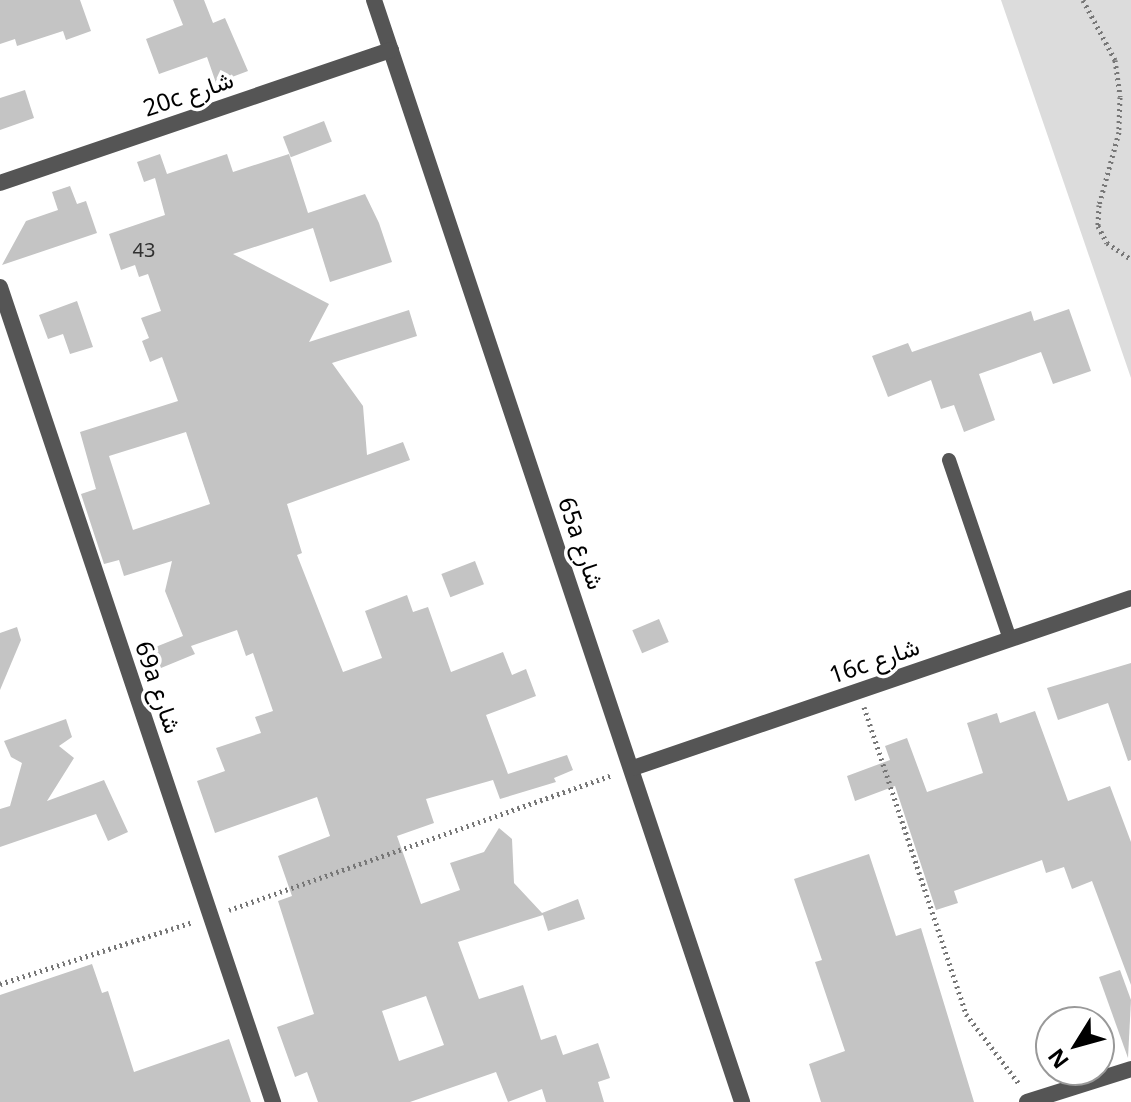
<!DOCTYPE html>
<meta charset="utf-8">
<style>
body{margin:0}
#map{position:relative;width:1131px;height:1102px;overflow:hidden;background:#fff;font-family:"Noto Sans",Vazirmatn,sans-serif}
div>[style]{position:absolute}
[style*='--x']{left:calc(var(--x)*1px);top:calc(var(--y)*1px);width:calc(var(--w)*1px);rotate:calc(var(--a)*1deg)}
.green>*{inset:0;background:#dcdcdc}
.building>*{inset:0;background:#c4c4c4;transform-origin:0 0}
.path>*{height:5px;margin-top:-2.5px;transform-origin:0;background:repeating-linear-gradient(90deg,#777 0 2px,transparent 0 6px)}
.lane>*{height:14px;margin:-7px;padding:0 7px;transform-origin:7px;border-radius:7px;background:#555}
.street>*{height:16px;margin:-8px;padding:0 8px;transform-origin:8px;border-radius:8px;background:#555}
span{translate:-50% -50%;white-space:nowrap;text-align:center;line-height:1.15;-webkit-text-stroke:7px #fff;paint-order:stroke}
.number-label{font-size:20px;color:#313131}
.number-label span{-webkit-text-stroke-width:0}
.street-label{font-size:24px;color:#000}
.north{position:absolute;left:1035px;top:1006px;width:80px;height:80px;box-sizing:border-box;background:#fff;border:2px solid #999;border-radius:50%;rotate:233deg;font-size:22px;font-weight:700;line-height:32px;text-align:center;color:#000}
.north::after{content:'';display:block;margin:auto;width:28px;height:36px;background:#000;clip-path:polygon(50% 0,100% 100%,50% 72%,0 100%)}
</style>
<div id="map">
<div class="green">
<i style="clip-path:polygon(1001px 0,1131px 0,1131px 378px)"></i>
</div>
<div class="building">
<i style="clip-path:polygon(0 0,80px 0,91px 31px,66px 40px,63px 31px,17px 46px,15px 39px,0 44px)"></i>
<i style="clip-path:polygon(173px 0,204px 0,213px 23px,225px 18px,248px 71px,216px 83px,207px 57px,159px 74px,146px 39px,183px 25px)"></i>
<i style="clip-path:polygon(25px 90px,34px 118px,0 130px,0 98px)"></i>
<i style="left:324px;top:121px;width:22px;height:44px;rotate:69deg"></i>
<i style="clip-path:polygon(evenodd,160px 154px,167px 174px,227px 154px,233px 172px,289px 154px,308px 213px,365px 194px,379px 223px,392px 262px,330px 282px,313px 228px,233px 254px,329px 304px,309px 342px,409px 310px,417px 336px,332px 363px,363px 406px,367px 455px,403px 442px,410px 460px,287px 504px,302px 553px,297px 555px,343px 672px,382px 658px,365px 611px,407px 595px,413px 612px,428px 607px,451px 672px,503px 652px,512px 675px,526px 669px,536px 696px,486px 715px,508px 774px,567px 755px,573px 770px,554px 778px,556px 782px,500px 799px,493px 780px,426px 799px,434px 823px,397px 836px,421px 904px,460px 890px,450px 863px,484px 852px,499px 828px,512px 839px,514px 883px,542px 913px,578px 899px,585px 919px,548px 931px,543px 915px,458px 942px,479px 999px,523px 985px,541px 1040px,556px 1035px,563px 1055px,598px 1043px,610px 1078px,598px 1082px,604px 1102px,546px 1102px,542px 1089px,508px 1102px,496px 1072px,410px 1102px,318px 1102px,307px 1072px,295px 1077px,277px 1027px,314px 1014px,278px 901px,292px 896px,278px 856px,330px 836px,317px 797px,215px 833px,197px 781px,225px 771px,216px 748px,261px 733px,255px 717px,273px 711px,253px 653px,246px 656px,237px 630px,191px 646px,195px 654px,161px 668px,153px 648px,183px 636px,165px 591px,172px 561px,124px 576px,119px 560px,104px 564px,81px 494px,96px 489px,80px 432px,178px 401px,162px 357px,150px 362px,142px 341px,149px 338px,141px 318px,161px 311px,148px 274px,139px 277px,135px 265px,121px 270px,109px 234px,165px 215px,155px 178px,144px 182px,137px 162px,160px 154px,186px 432px,210px 504px,133px 530px,109px 456px,186px 432px,160px 154px,426px 996px,444px 1045px,399px 1061px,382px 1011px,426px 996px)"></i>
<i style="clip-path:polygon(70px 186px,77px 204px,86px 201px,97px 233px,2px 265px,26px 221px,58px 210px,52px 192px)"></i>
<i style="clip-path:polygon(77px 301px,93px 347px,70px 354px,63px 334px,48px 339px,39px 315px)"></i>
<i style="clip-path:polygon(1069px 309px,1091px 371px,1053px 384px,1041px 352px,979px 374px,995px 420px,964px 432px,954px 405px,941px 409px,931px 380px,888px 397px,872px 356px,908px 343px,912px 352px,1031px 311px,1034px 321px)"></i>
<i style="left:475px;top:561px;width:25px;height:36px;rotate:69deg"></i>
<i style="left:659px;top:619px;width:25px;height:29px;rotate:67deg"></i>
<i style="clip-path:polygon(17px 627px,21px 640px,0 690px,0 633px)"></i>
<i style="clip-path:polygon(1131px 663px,1131px 760px,1128px 761px,1108px 703px,1058px 720px,1047px 688px)"></i>
<i style="clip-path:polygon(1035px 711px,1068px 801px,1110px 786px,1131px 842px,1131px 985px,1092px 881px,1072px 889px,1064px 867px,1046px 873px,1042px 860px,954px 891px,958px 903px,936px 910px,895px 786px,855px 801px,847px 776px,890px 760px,885px 746px,907px 738px,927px 792px,983px 773px,967px 723px,997px 713px,1000px 723px)"></i>
<i style="clip-path:polygon(66px 719px,72px 737px,59px 746px,74px 758px,47px 801px,104px 780px,128px 832px,108px 841px,96px 814px,0 847px,0 809px,10px 806px,22px 763px,11px 757px,4px 741px)"></i>
<i style="clip-path:polygon(869px 854px,896px 936px,921px 928px,974px 1102px,821px 1102px,809px 1064px,845px 1051px,815px 962px,822px 960px,794px 879px)"></i>
<i style="clip-path:polygon(92px 964px,102px 993px,108px 991px,134px 1072px,229px 1039px,251px 1102px,0 1102px,0 995px)"></i>
<i style="clip-path:polygon(1120px 970px,1131px 1000px,1128px 1058px,1099px 977px)"></i>
</div>
<div class="path">
<i style="--x:1083;--y:0;--w:68;--a:61.9"></i>
<i style="--x:1115;--y:60;--w:37;--a:82"></i>
<i style="--x:1120;--y:97;--w:35;--a:92"></i>
<i style="--x:1119;--y:132;--w:76;--a:105.3"></i>
<i style="--x:1099;--y:205;--w:21;--a:93"></i>
<i style="--x:1098;--y:226;--w:19;--a:62"></i>
<i style="--x:1107;--y:243;--w:29;--a:34"></i>
<i style="--x:864;--y:707;--w:324;--a:71.6"></i>
<i style="--x:966;--y:1014;--w:89;--a:52.7"></i>
<i style="--x:229;--y:910;--w:406;--a:-19.4"></i>
<i style="--x:0;--y:984;--w:203;--a:-17.8"></i>
</div>
<div class="lane">
<i style="--x:949;--y:460;--w:189;--a:71.2"></i>
</div>
<div class="street">
<i style="--x:374;--y:0;--w:1162;--a:71.53"></i>
<i style="--x:0;--y:183;--w:413;--a:-18.8"></i>
<i style="--x:0;--y:287;--w:860;--a:71.48"></i>
<i style="--x:633;--y:768;--w:526;--a:-18.85"></i>
<i style="--x:1027;--y:1102;--w:109;--a:-17.6"></i>
</div>
<div class="number-label">
<span style="left:144px;top:249px">43</span>
</div>
<div class="street-label">
<span style="left:188px;top:93px;rotate:-19deg">20c شارع</span>
<span style="left:582px;top:543px;rotate:71deg">65a شارع</span>
<span style="left:874px;top:660px;rotate:-19deg">16c شارع</span>
<span style="left:159px;top:687px;rotate:71deg">69a شارع</span>
</div>
<div class="north">N</div>
</div>
